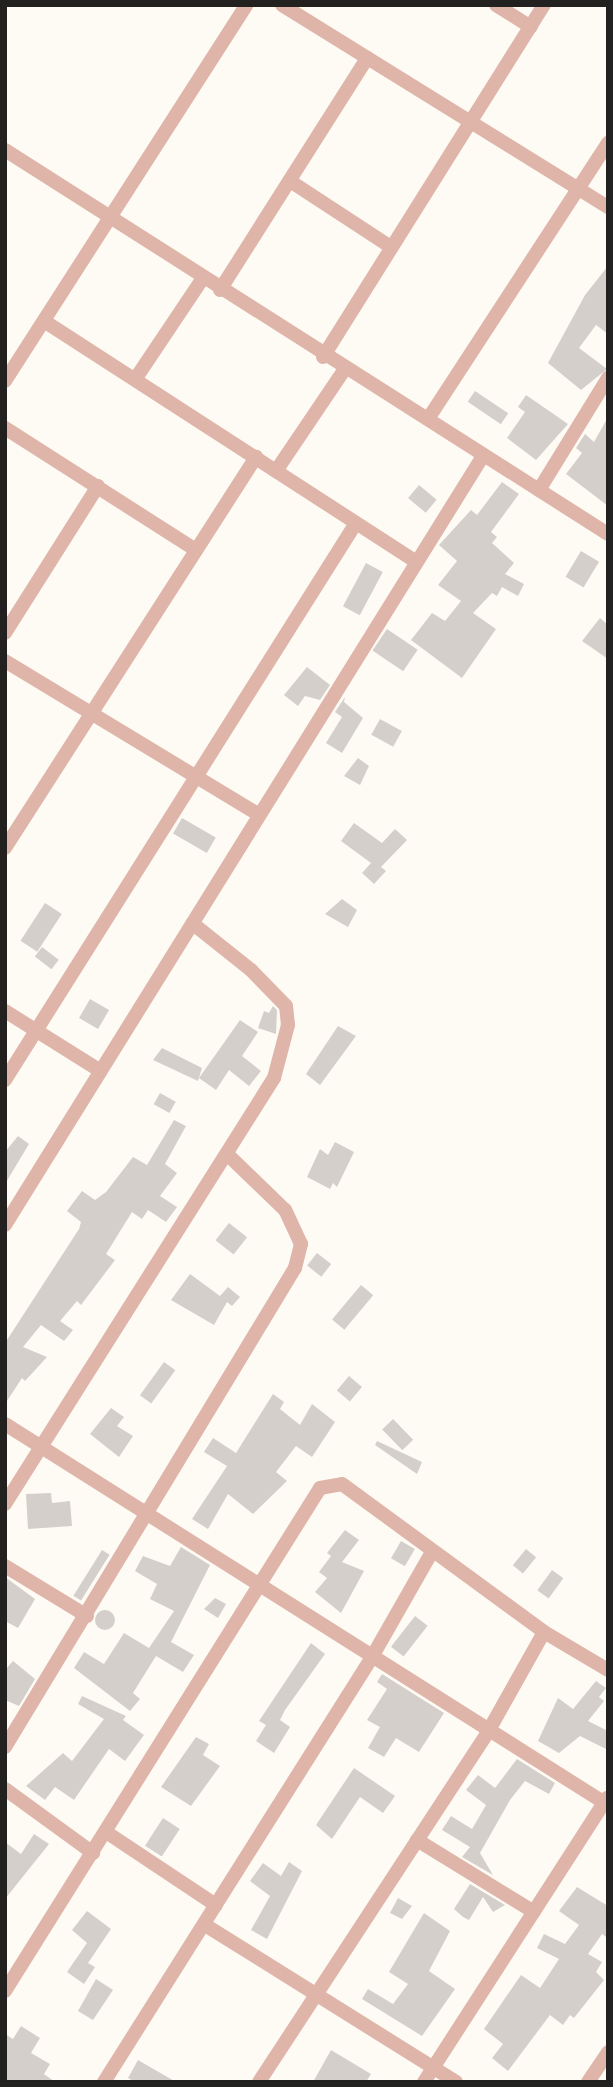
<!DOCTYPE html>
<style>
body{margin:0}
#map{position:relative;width:613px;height:2087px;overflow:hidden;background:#fefbf5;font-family:"Varela Round",sans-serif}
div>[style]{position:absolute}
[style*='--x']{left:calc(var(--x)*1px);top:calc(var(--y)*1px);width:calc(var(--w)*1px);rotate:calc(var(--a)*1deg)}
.building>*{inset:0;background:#d4cfcb;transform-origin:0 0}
.round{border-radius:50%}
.minor>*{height:14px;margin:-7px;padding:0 7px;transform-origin:7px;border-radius:7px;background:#dfb5aa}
span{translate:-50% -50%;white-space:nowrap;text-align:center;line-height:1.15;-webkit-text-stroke:7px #fff;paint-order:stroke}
.frame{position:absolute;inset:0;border:7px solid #22211f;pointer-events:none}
</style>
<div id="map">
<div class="building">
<i style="clip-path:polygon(608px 266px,608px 334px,596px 325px,579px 348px,607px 369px,581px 390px,548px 363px,585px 295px)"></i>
<i style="left:475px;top:391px;width:40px;height:13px;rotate:34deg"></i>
<i style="clip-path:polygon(526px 395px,568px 424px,536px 460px,507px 438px,525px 412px,518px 407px)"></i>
<i style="clip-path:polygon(608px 417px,608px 506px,566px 474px,582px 453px,576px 448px,585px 434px,594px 442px)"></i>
<i style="clip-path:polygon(502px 482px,519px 494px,491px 532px,497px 537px,492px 543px,514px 563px,505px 574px,524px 584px,518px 596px,502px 587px,497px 596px,492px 593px,473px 613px,496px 629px,462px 678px,411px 640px,432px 613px,445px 621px,461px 601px,438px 585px,457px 561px,439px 545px,471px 510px,477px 515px)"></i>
<i style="left:419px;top:485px;width:23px;height:17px;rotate:40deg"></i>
<i style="left:581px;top:551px;width:21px;height:30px;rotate:31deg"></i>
<i style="left:366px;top:563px;width:19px;height:49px;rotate:28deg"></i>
<i style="clip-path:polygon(600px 618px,608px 625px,608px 659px,582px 641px)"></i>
<i style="left:387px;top:629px;width:37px;height:26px;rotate:34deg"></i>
<i style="clip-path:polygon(307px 667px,330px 685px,320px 700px,305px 696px,298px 706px,284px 695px)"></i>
<i style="clip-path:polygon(345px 697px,344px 702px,363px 718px,342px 753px,326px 743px,342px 717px,335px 712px)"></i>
<i style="left:380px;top:719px;width:25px;height:18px;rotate:29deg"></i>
<i style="clip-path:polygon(358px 758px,369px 766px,360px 785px,344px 776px)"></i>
<i style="left:182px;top:818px;width:39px;height:18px;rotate:30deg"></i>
<i style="clip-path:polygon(354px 823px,382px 843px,395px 829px,407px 840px,381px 867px,386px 871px,374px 884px,362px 873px,371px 863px,341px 841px)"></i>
<i style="clip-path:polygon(342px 899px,357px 910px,348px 927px,325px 914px)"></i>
<i style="left:45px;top:903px;width:20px;height:45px;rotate:33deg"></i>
<i style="left:42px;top:947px;width:21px;height:12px;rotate:37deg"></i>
<i style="left:90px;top:999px;width:22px;height:22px;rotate:30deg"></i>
<i style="clip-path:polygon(273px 1006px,277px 1010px,276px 1034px,258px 1028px,264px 1011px,269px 1013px)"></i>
<i style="clip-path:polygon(240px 1020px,258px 1032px,242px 1056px,261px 1071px,249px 1086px,229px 1070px,216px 1090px,199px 1078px)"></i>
<i style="clip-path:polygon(338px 1026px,356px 1036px,320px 1085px,306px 1074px)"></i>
<i style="clip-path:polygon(162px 1048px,202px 1068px,198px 1081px,153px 1060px)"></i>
<i style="left:160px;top:1093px;width:18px;height:13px;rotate:29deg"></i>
<i style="clip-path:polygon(174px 1120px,186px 1126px,165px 1164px,177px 1173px,160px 1196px,177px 1207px,166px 1222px,148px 1210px,142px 1219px,132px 1212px,106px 1254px,115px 1260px,81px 1305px,77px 1301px,60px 1321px,73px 1330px,64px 1341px,41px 1325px,23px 1347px,47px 1357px,25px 1381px,22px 1378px,5px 1404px,5px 1343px,79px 1229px,81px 1222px,67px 1211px,82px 1191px,95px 1200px,106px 1192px,133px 1157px,147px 1165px)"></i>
<i style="clip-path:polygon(18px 1136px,29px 1144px,5px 1184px,5px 1152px)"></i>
<i style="clip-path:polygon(335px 1142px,354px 1152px,337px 1187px,333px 1183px,330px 1189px,307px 1177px,320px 1149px,328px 1155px)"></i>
<i style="left:229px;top:1223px;width:23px;height:22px;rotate:38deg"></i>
<i style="left:317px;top:1253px;width:18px;height:16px;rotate:38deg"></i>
<i style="clip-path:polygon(190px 1274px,220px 1296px,228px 1287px,240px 1297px,232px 1306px,227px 1302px,214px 1325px,171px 1300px)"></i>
<i style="left:361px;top:1285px;width:16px;height:45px;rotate:40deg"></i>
<i style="left:164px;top:1362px;width:14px;height:41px;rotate:36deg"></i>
<i style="left:349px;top:1376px;width:17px;height:19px;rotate:40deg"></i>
<i style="clip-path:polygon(273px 1394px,284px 1402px,280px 1409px,300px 1425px,312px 1404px,335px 1422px,312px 1457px,296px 1446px,276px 1472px,287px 1481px,253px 1514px,228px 1494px,208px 1529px,192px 1519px,227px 1466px,204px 1452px,213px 1438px,236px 1453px)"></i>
<i style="clip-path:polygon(111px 1408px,124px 1417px,117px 1426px,133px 1436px,119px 1457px,90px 1434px)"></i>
<i style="left:393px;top:1419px;width:29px;height:15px;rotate:46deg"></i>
<i style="clip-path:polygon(377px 1441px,422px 1462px,417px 1474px,375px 1445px)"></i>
<i style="clip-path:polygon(51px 1493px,52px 1503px,70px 1501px,72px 1526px,28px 1529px,26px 1494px)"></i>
<i style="clip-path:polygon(345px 1530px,359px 1540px,342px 1562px,364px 1571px,341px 1613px,315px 1592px,327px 1578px,319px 1572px,331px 1556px,327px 1553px)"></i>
<i style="left:401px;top:1541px;width:16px;height:20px;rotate:30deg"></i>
<i style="clip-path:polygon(181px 1547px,210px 1565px,171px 1642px,194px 1655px,183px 1672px,156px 1656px,133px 1693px,140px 1699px,130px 1711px,74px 1668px,84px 1652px,104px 1664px,124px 1633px,149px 1648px,174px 1611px,150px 1599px,157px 1584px,135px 1571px,143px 1556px,170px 1566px)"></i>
<i style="left:526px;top:1549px;width:13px;height:21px;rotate:39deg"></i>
<i style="left:102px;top:1550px;width:9px;height:54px;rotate:32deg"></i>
<i style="left:552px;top:1570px;width:14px;height:25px;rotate:36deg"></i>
<i style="clip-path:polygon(5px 1577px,35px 1599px,18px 1628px,5px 1621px)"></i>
<i style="clip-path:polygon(215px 1598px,226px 1604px,218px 1618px,204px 1609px)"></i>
<i class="round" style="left:95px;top:1610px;width:20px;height:20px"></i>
<i style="left:415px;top:1616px;width:16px;height:39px;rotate:38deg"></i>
<i style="clip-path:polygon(311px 1643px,325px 1654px,285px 1710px,280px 1720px,290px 1727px,274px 1753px,256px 1741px,266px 1725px,259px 1721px)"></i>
<i style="clip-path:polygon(13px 1661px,35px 1679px,19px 1706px,5px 1700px,5px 1670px)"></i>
<i style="clip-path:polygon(382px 1674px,444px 1713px,419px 1752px,396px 1738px,384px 1757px,368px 1748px,380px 1727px,367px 1720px,387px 1689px,377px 1682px)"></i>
<i style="clip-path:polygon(596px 1681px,606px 1688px,599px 1697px,604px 1701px,588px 1721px,608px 1731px,608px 1750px,580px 1736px,559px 1753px,538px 1741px,558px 1698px,573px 1709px)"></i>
<i style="clip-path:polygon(82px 1696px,126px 1716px,123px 1720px,144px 1735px,125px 1761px,109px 1749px,74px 1800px,55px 1787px,45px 1800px,26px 1786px,63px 1753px,72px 1761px,104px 1719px,78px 1704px)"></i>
<i style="clip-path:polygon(196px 1737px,209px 1744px,203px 1755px,220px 1766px,191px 1806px,161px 1787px)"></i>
<i style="clip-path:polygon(517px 1759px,555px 1783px,549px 1794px,525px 1781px,510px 1800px,480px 1853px,493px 1875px,462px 1857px,470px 1847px,442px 1830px,451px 1816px,472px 1829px,486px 1805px,466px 1790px,478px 1775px,495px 1788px)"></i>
<i style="clip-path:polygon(354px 1768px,395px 1796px,383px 1813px,360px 1797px,332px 1839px,316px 1825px)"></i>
<i style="left:163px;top:1818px;width:20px;height:33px;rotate:33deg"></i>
<i style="clip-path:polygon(34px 1834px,49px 1844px,5px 1899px,5px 1842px,21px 1854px)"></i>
<i style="clip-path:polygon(289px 1862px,302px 1871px,267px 1939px,251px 1930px,270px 1896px,250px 1881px,263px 1863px,281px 1876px)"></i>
<i style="clip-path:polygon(470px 1884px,505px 1905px,493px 1912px,483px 1897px,469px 1920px,463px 1917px,454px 1909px)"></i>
<i style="clip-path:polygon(577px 1887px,608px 1906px,608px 1938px,602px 1934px,588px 1954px,602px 1962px,596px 1972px,604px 1980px,574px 2018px,570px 2015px,563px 2025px,550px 2015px,508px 2071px,492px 2058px,503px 2044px,484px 2029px,521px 1975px,540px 1988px,559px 1959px,537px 1948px,544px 1934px,565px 1944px,579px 1925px,559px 1911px)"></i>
<i style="clip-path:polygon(398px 1898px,412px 1906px,402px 1919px,390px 1913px)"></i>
<i style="clip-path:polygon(87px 1911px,111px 1929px,88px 1963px,95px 1967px,84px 1984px,67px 1972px,87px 1943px,72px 1930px)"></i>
<i style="clip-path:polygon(424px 1913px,450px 1931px,429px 1971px,455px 1989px,422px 2036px,362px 1999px,368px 1989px,393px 2004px,408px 1984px,389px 1972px)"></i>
<i style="clip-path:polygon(96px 1979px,113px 1990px,93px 2020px,78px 2011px)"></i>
<i style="clip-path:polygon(21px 2026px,40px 2038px,31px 2053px,50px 2064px,44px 2074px,55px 2082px,5px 2082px,5px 2034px,13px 2039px)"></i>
<i style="clip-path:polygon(331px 2050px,371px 2074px,366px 2082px,313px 2082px)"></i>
<i style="clip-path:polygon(138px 2060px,176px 2082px,135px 2082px,128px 2078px)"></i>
</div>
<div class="minor">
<i style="--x:282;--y:5;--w:384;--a:31.8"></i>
<i style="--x:496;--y:5;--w:41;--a:32.2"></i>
<i style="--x:5;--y:150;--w:715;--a:32.49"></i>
<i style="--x:290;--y:181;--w:121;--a:33.2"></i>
<i style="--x:220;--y:290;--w:275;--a:-57.6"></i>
<i style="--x:44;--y:321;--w:443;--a:32.9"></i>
<i style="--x:323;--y:357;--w:416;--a:-57.9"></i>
<i style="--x:136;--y:378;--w:120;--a:-56.2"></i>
<i style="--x:5;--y:381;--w:447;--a:-57.3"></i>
<i style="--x:428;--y:419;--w:330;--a:-56.9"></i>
<i style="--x:5;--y:428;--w:224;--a:32.6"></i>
<i style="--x:276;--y:471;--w:122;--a:-56"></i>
<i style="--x:539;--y:490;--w:132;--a:-58.4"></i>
<i style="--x:5;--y:633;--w:174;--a:-57.7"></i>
<i style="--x:5;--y:661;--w:297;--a:31.2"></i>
<i style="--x:5;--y:848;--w:465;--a:-57.3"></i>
<i style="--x:5;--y:1011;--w:111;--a:32.1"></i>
<i style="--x:5;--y:1080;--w:658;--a:-57.78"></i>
<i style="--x:5;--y:1225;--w:905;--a:-58.14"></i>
<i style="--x:5;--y:1424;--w:713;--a:32.29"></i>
<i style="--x:5;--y:1504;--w:504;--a:-57.73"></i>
<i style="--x:274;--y:1078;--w:55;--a:-75.2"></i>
<i style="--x:288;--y:1025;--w:19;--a:-96"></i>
<i style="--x:286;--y:1006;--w:50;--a:-134.2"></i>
<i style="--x:251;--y:970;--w:75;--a:-141.5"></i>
<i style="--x:5;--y:1566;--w:96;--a:31.4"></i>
<i style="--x:5;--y:1747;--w:560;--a:-58.81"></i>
<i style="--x:295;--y:1268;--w:25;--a:-76"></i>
<i style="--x:301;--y:1244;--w:38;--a:-115"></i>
<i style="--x:285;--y:1210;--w:79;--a:-136"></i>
<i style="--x:5;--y:1789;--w:109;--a:36"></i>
<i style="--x:106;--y:1832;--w:132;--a:33.6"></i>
<i style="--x:417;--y:1840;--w:137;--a:31.6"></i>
<i style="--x:205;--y:1925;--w:296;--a:32"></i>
<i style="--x:5;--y:1991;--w:593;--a:-57.94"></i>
<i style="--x:320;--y:1488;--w:22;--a:-10"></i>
<i style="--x:342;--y:1484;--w:250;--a:36.2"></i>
<i style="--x:544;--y:1632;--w:74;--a:30.7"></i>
<i style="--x:104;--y:2082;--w:502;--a:-57.76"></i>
<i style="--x:372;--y:1657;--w:121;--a:-60.3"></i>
<i style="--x:259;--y:2082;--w:420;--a:-56.8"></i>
<i style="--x:489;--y:1730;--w:112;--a:-60.7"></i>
<i style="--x:424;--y:2082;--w:338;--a:-57.2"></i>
<i style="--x:588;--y:2082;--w:36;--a:-56"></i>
</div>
<div class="frame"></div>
</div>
